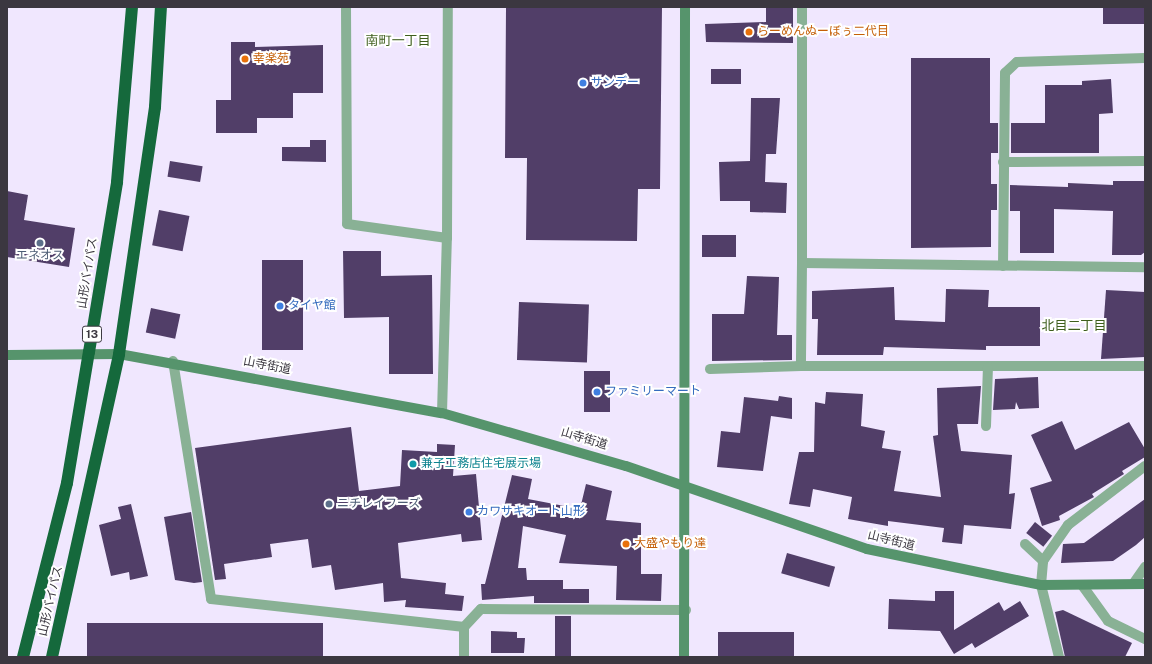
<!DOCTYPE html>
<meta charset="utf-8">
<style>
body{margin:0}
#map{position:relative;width:1152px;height:664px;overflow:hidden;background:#f0e7fe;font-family:"Public Sans","Noto Sans JP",sans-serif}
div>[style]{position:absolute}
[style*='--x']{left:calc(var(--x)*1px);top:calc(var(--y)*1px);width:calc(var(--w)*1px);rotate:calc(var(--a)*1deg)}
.building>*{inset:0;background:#513e68;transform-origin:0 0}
.lane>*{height:10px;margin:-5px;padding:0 5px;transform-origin:5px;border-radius:5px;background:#89b195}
.secondary>*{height:10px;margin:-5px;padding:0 5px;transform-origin:5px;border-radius:5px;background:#56946c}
.highway>*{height:12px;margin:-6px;padding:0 6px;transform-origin:6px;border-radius:6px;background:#15693c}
.dots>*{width:11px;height:11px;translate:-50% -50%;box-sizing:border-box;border:2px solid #fff;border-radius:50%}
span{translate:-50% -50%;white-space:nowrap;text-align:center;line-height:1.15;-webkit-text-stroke:4px #fff;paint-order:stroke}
.shield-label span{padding:1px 3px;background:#fff;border:1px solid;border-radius:3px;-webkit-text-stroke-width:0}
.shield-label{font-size:11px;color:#3b3740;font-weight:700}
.food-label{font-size:12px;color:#c56008}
.left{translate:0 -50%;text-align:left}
.shop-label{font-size:12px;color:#366cbe}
.service-label{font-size:12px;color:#4e5e75}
.street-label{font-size:12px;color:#3b3740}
.culture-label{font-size:12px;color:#0d838f}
.neighbourhood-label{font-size:13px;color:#3e5e1d}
.frame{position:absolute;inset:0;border:8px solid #3b3740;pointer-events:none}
</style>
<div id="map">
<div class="building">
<i style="clip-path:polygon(506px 7px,662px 7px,660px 189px,638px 189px,637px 241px,526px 240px,527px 158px,505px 158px)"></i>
<i style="clip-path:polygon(766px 7px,793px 7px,793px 43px,706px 42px,705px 24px,766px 22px)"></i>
<i style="left:1103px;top:7px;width:42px;height:17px"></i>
<i style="clip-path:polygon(231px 42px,255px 42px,255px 47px,323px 45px,323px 93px,293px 93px,293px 118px,257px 118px,257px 133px,216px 133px,216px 100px,231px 100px)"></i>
<i style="clip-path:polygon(911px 58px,990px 58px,990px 123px,998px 123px,998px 153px,991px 153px,991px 184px,997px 184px,997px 210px,991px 210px,991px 247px,911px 248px)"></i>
<i style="left:741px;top:69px;width:15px;height:30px;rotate:90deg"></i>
<i style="clip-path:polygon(1111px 79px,1113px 113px,1099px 114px,1099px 153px,1011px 153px,1011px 123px,1045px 123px,1045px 85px,1082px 85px,1082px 81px)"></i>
<i style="clip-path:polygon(751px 98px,780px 98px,776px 154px,766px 154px,765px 182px,787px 183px,786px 213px,750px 212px,750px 201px,720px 201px,719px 162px,750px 161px)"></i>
<i style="clip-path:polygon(310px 140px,326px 140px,326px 162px,282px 161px,282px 147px,310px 147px)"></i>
<i style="left:170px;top:161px;width:33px;height:16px;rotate:9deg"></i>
<i style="clip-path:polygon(1113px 181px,1145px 181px,1145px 252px,1141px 255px,1112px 255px,1113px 211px,1054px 209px,1054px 253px,1020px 253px,1020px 211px,1010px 211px,1010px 185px,1068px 187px,1068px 183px,1113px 185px)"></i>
<i style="clip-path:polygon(7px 191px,28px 195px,24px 220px,75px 228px,69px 267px,7px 257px)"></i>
<i style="left:159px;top:210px;width:31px;height:36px;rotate:11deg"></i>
<i style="left:702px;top:235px;width:34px;height:22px"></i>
<i style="clip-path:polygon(343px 251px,381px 251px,381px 276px,432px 275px,433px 374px,389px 374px,389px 317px,344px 318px)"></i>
<i style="left:262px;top:260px;width:41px;height:90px"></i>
<i style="clip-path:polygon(747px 276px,779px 277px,777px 335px,792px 335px,792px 360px,712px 361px,712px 314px,744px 314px)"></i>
<i style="clip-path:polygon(894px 287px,895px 320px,945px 322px,946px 289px,989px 290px,988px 307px,1040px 307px,1040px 346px,986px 346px,986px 350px,884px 347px,883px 355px,817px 355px,818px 319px,812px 319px,812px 291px)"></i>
<i style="clip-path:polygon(1106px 290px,1145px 292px,1145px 357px,1101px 359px)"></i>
<i style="left:519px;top:302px;width:70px;height:58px;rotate:2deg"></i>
<i style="left:151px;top:308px;width:30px;height:25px;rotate:12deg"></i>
<i style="left:584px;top:371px;width:26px;height:41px"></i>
<i style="clip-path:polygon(1038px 377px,1039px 408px,1019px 409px,1016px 402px,1015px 409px,993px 410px,995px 379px)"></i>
<i style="clip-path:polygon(981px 386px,978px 424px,957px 424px,961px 451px,1012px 455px,1009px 494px,1015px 493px,1011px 529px,964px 525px,962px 544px,942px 542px,944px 528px,888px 521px,888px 526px,848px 519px,852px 497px,813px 489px,810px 507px,789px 504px,799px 452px,814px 452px,815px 402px,825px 404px,826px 392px,863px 394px,861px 426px,885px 431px,882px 448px,901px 451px,894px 491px,941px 497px,933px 436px,938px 435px,937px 388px)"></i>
<i style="clip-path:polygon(779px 396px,792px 398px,792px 419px,771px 416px,763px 471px,717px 467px,721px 431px,740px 433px,744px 397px,778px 401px)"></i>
<i style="clip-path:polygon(1062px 421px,1075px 450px,1129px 422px,1145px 449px,1145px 457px,1122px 471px,1124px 474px,1092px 494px,1094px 497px,1059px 516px,1060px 520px,1042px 526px,1030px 488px,1052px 481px,1031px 435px)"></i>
<i style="clip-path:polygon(351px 427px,359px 491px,400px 486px,402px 450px,437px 452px,437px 444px,455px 445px,453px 476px,476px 474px,482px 540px,462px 542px,461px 534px,398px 543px,401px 578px,446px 583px,445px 594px,464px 596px,462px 611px,405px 607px,406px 600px,384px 602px,383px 583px,335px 590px,331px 565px,312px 568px,308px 539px,270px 544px,272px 557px,224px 564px,226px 579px,215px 580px,195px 448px)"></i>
<i style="clip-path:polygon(512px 475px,532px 479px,528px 499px,580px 509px,586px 484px,612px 491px,606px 520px,641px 523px,641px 574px,662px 574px,661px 601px,616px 600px,617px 566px,559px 563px,566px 535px,523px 526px,518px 568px,526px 568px,527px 580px,563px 580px,563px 589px,589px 589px,589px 603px,534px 603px,534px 596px,482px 600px,481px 584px,485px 584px)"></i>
<i style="clip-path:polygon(1145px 499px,1145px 537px,1136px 545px,1113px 561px,1061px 563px,1063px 544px,1084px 543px)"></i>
<i style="clip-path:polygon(131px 504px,148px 576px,130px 580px,129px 572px,111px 576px,99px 525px,121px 519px,118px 507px)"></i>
<i style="clip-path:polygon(191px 512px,202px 582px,194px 583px,175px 580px,164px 517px)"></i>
<i style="left:1035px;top:522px;width:22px;height:14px;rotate:39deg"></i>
<i style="left:787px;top:553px;width:50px;height:21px;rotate:16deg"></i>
<i style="clip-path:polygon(935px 591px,954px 591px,954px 630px,999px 602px,1004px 611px,1020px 601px,1029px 616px,975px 648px,972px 643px,954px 654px,940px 631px,888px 629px,889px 599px,935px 601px)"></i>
<i style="clip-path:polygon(1063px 610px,1132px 643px,1125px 657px,1065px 657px,1055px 612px)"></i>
<i style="left:555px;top:616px;width:16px;height:41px"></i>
<i style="left:87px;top:623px;width:236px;height:34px"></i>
<i style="clip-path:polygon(491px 631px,517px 632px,517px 638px,525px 638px,524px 653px,491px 653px)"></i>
<i style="left:718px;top:632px;width:76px;height:24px"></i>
</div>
<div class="lane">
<i style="--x:346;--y:7;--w:217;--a:89.7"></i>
<i style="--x:347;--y:224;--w:101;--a:8"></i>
<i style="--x:447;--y:238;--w:231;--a:-89.8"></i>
<i style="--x:802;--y:7;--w:256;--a:90"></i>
<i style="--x:802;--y:263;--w:343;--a:0.7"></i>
<i style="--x:1003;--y:162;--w:142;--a:-0.4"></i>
<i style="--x:802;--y:263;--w:103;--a:90.6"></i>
<i style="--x:801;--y:366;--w:344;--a:0"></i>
<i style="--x:1003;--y:266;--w:193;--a:-89.4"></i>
<i style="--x:1005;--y:73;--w:16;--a:-43"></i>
<i style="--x:1017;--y:62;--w:128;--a:-1.8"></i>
<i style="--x:173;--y:361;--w:241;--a:80.9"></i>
<i style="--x:211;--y:599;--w:255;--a:6.3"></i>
<i style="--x:464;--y:627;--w:25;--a:-47"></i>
<i style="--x:481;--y:609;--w:205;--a:0.3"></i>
<i style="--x:710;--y:369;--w:91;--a:-1.9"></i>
<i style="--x:442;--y:413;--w:175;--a:-88.4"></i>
<i style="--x:986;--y:426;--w:59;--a:-88.1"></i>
<i style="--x:1025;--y:544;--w:25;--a:43"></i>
<i style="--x:1133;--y:584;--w:21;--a:-55"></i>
<i style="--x:1082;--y:585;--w:44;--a:54.2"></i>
<i style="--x:1108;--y:621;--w:41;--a:25.9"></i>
<i style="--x:464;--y:627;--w:30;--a:90"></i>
<i style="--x:1059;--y:657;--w:74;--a:-104"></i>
<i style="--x:1041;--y:585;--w:24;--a:-85"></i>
<i style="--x:1043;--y:561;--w:44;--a:-55.2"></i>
<i style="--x:1068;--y:525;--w:97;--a:-37.5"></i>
</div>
<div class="secondary">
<i style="--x:7;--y:355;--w:112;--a:-0.5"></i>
<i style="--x:119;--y:354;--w:328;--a:10.4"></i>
<i style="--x:442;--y:413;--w:191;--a:16.1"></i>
<i style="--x:626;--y:466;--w:255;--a:19"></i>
<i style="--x:867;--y:549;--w:178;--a:11.7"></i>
<i style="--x:1041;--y:585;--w:104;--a:-0.6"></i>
<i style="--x:684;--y:657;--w:650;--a:-89.91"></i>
</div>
<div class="highway">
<i style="--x:23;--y:657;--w:179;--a:-75.8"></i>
<i style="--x:67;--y:483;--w:133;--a:-80.5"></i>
<i style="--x:89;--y:352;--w:172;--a:-80.6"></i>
<i style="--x:117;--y:182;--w:176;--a:-85.1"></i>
<i style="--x:52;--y:657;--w:310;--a:-77.5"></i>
<i style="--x:119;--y:354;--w:250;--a:-81.7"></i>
<i style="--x:155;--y:107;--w:100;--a:-86.6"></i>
</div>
<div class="dots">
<i style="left:749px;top:32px;background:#e8710a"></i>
<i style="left:245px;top:59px;background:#e8710a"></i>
<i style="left:583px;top:83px;background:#3f7fe0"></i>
<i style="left:40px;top:243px;background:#5c6f8a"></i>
<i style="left:280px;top:306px;background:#3f7fe0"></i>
<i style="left:597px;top:392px;background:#3f7fe0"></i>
<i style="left:413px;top:464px;background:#0f9aa8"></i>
<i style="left:329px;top:504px;background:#5c6f8a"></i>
<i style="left:469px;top:512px;background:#3f7fe0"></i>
<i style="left:626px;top:544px;background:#e8710a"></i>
</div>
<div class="shield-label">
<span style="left:92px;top:334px">13</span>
</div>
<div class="food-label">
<span class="left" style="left:757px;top:32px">らーめんぬーぼぅ二代目</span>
<span class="left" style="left:253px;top:59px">幸楽苑</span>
<span class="left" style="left:634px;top:544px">大盛やもり達</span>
</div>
<div class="shop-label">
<span class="left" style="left:591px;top:83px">サンデー</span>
<span class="left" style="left:288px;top:306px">タイヤ館</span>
<span class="left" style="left:605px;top:392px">ファミリーマート</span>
<span class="left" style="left:477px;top:512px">カワサキオート山形</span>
</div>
<div class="service-label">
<span style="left:40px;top:256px">エネオス</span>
<span class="left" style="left:337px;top:504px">ニチレイフーズ</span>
</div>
<div class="street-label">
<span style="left:88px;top:273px;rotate:-81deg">山形バイパス</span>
<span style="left:267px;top:366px;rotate:11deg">山寺街道</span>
<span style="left:584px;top:439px;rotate:17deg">山寺街道</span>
<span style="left:891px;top:541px;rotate:14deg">山寺街道</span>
<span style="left:51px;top:601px;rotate:-77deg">山形バイパス</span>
</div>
<div class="culture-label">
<span class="left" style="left:421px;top:464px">兼子工務店住宅展示場</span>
</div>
<div class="neighbourhood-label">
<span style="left:398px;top:41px">南町一丁目</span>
<span style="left:1074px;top:326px">北目二丁目</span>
</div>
<div class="frame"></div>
</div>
